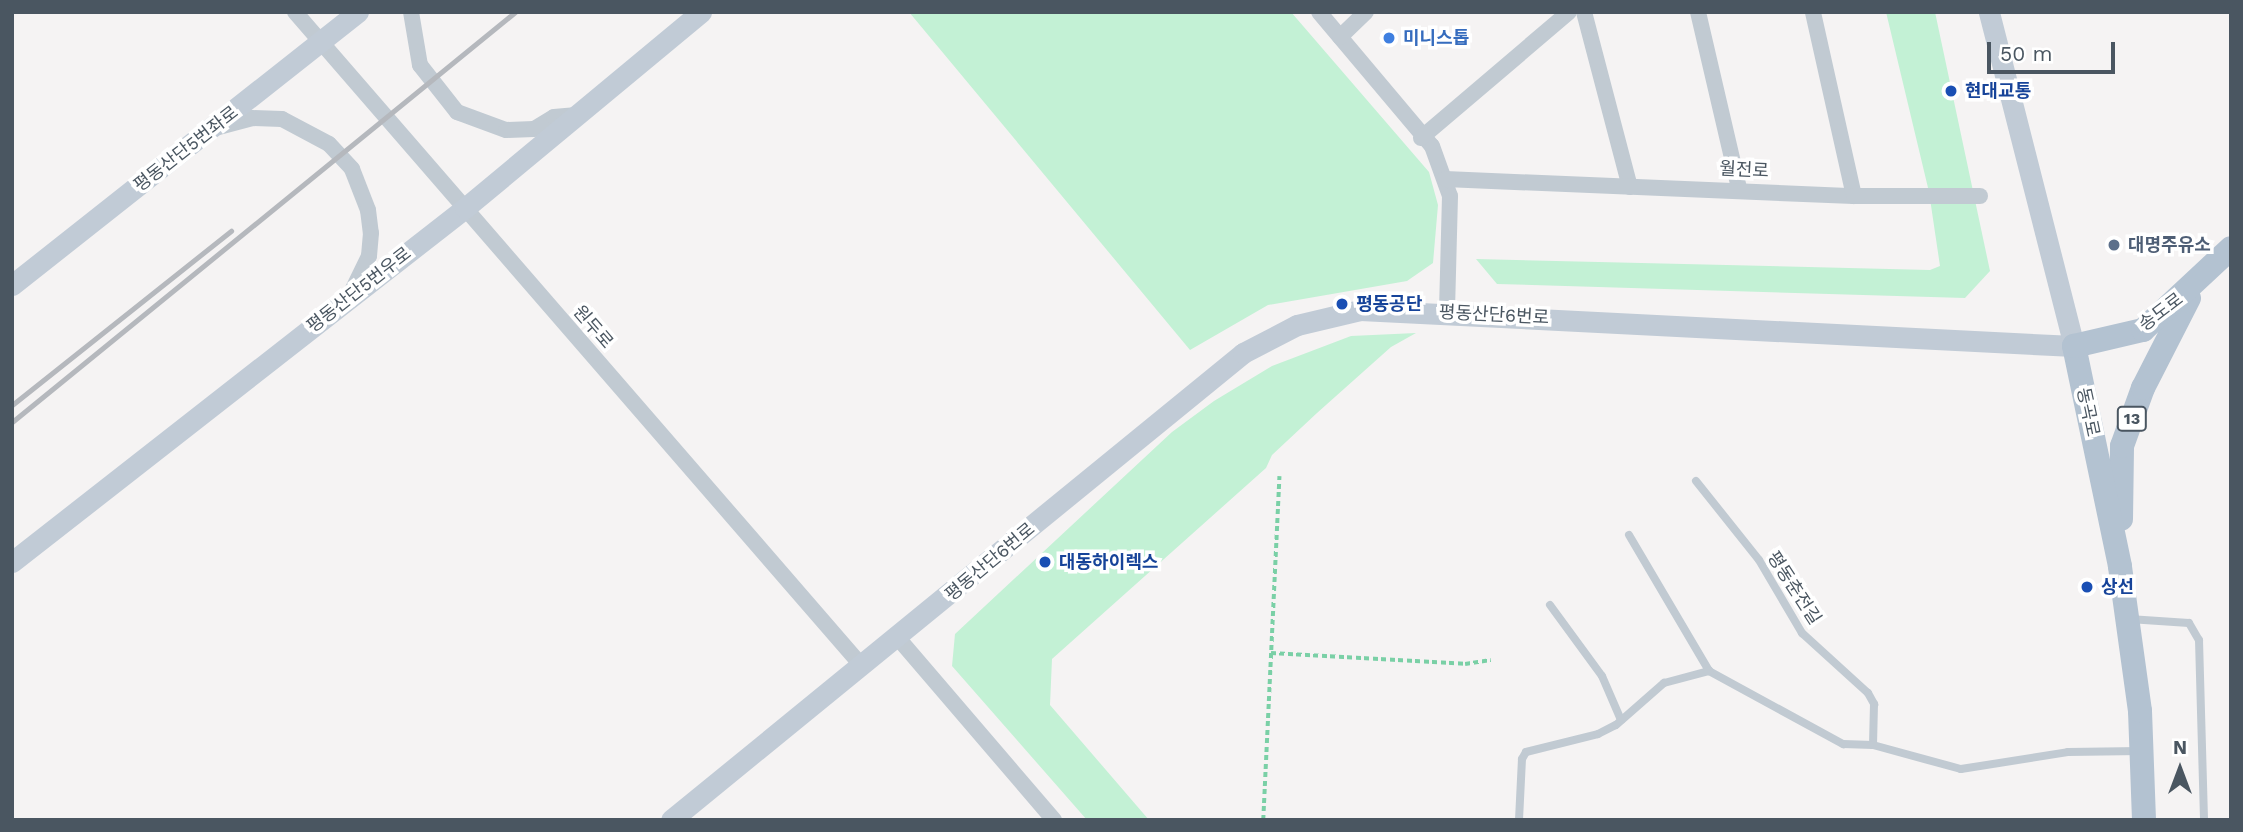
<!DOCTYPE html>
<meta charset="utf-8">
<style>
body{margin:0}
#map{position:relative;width:2243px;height:832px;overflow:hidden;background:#f5f3f3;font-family:"Work Sans","Noto Sans KR",sans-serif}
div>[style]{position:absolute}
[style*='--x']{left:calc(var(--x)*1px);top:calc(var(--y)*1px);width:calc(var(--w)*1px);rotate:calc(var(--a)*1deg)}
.green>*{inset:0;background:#c3f1d5}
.path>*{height:3.5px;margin-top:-1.75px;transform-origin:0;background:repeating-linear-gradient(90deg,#7ad0a6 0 5px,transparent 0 8.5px)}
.lane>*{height:8px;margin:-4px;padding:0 4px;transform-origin:4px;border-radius:4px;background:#c1cad2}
.street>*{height:16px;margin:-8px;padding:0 8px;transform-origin:8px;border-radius:8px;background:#c1cad2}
.secondary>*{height:21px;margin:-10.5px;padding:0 10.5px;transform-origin:10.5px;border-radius:10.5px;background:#c1cbd6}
.primary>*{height:24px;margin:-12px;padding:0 12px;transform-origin:12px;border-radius:12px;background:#b3c2d1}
.rail>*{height:5px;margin:-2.5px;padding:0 2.5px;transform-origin:2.5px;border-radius:2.5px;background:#b5b8bd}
.dots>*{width:19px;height:19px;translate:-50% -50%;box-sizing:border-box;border:4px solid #fff;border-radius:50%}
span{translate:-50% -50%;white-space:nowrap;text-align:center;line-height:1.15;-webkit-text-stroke:7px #fff;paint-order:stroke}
.shield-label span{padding:2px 5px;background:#fff;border:2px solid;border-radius:5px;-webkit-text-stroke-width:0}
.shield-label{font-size:16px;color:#4a5661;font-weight:700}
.shop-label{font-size:18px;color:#366cbe;font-weight:700}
.left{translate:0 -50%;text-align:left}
.transit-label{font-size:18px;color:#164399;font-weight:700}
.street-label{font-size:18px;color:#4a5661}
.service-label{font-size:18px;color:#4e5e75;font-weight:700}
.frame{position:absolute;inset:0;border:14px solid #4a5661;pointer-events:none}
.north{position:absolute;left:2145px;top:734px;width:70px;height:70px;-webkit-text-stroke:5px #fff;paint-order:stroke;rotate:0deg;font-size:19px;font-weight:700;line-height:28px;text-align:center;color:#4a5661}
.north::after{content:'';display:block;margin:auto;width:24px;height:32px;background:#4a5661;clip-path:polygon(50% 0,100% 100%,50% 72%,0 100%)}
.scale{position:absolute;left:1987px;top:42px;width:128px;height:32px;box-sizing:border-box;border:4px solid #4a5661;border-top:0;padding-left:9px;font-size:21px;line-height:24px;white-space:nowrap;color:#4a5661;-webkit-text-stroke:5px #fff;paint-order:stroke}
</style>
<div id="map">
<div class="green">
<i style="clip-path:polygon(909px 12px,1291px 12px,1429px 172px,1438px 205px,1433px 263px,1407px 281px,1268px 305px,1190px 350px)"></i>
<i style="clip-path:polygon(1886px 12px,1935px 12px,1990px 271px,1965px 298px,1497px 284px,1476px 259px,1930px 270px,1940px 266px,1929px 192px)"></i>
<i style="clip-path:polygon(1416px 333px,1391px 347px,1317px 413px,1272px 455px,1266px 468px,1052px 659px,1050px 705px,1149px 820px,1087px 820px,952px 666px,955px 634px,1172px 432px,1214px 401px,1272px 366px,1351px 336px)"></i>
</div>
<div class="path">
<i style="--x:1271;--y:653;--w:194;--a:3.2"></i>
<i style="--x:1465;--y:664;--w:26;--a:-9"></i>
<i style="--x:1263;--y:820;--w:344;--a:-87.3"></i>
</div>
<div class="lane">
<i style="--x:1696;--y:481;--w:101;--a:51.4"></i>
<i style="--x:1759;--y:560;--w:85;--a:59.5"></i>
<i style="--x:1802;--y:633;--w:89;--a:42.3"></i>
<i style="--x:1868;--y:693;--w:13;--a:61"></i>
<i style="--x:1874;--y:704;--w:41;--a:91.4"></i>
<i style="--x:1629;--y:535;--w:158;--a:59.5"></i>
<i style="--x:1709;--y:671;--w:153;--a:28.6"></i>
<i style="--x:1843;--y:744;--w:30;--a:2"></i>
<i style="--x:1873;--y:745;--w:91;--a:15.3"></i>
<i style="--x:1961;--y:769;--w:108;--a:-9"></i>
<i style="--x:2068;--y:752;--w:72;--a:-0.8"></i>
<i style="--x:1550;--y:605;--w:88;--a:53.8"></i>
<i style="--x:1602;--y:676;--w:48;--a:66.6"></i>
<i style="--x:2129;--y:619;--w:60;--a:3.8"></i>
<i style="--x:2189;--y:623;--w:20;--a:60"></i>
<i style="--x:2199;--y:640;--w:180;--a:88.4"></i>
<i style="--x:1519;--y:820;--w:61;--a:-87.2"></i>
<i style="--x:1522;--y:759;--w:8;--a:-60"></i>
<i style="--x:1526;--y:752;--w:74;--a:-14"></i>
<i style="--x:1598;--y:734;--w:20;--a:-27"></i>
<i style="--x:1616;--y:725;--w:64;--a:-41.2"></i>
<i style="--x:1664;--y:683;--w:47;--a:-14.9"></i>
</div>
<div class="street">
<i style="--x:295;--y:12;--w:866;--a:49.08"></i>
<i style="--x:411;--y:12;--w:54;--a:80.4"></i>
<i style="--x:420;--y:65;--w:60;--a:51.8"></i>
<i style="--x:457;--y:112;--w:52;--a:20.2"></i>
<i style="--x:506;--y:130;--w:28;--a:-2"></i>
<i style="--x:534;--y:129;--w:23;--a:-31"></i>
<i style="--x:554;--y:117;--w:23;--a:-5"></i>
<i style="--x:1319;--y:12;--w:175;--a:49.9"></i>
<i style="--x:1432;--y:146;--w:53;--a:70.2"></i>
<i style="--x:1450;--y:196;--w:116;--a:91.5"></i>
<i style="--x:1584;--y:12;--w:181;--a:75.3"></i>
<i style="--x:1698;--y:12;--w:181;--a:76.9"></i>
<i style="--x:1340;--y:37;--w:36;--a:-44"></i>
<i style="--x:215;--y:128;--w:38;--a:-15"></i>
<i style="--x:252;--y:118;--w:30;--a:2"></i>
<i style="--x:282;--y:119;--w:53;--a:28"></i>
<i style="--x:329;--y:144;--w:34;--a:47"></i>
<i style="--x:352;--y:169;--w:44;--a:68.7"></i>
<i style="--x:368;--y:210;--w:23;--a:83"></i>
<i style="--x:371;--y:233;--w:23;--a:95"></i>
<i style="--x:369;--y:256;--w:48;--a:116"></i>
<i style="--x:1421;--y:138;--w:194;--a:-40.4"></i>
<i style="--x:1445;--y:179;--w:409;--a:2.4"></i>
<i style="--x:1854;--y:196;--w:189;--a:-102.6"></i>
<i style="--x:1854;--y:196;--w:126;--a:0"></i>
<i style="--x:898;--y:638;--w:240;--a:49.4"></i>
</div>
<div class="secondary">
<i style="--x:12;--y:285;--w:441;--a:-38.3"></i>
<i style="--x:12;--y:562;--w:575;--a:-38.01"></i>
<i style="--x:465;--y:208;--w:307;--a:-39.7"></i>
<i style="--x:671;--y:820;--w:738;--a:-39.23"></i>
<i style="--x:1243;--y:353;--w:61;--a:-27.4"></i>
<i style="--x:1297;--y:325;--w:65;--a:-13.4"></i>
<i style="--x:1360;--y:310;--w:715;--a:2.89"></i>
<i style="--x:2074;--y:346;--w:345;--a:-104.3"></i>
</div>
<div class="primary">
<i style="--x:2121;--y:519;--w:73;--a:-89.2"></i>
<i style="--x:2122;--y:446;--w:62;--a:-70.1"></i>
<i style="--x:2143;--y:388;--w:101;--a:-62.9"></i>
<i style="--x:2144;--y:820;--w:109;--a:-92.1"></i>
<i style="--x:2140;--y:711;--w:146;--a:-97.9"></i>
<i style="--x:2120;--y:566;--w:225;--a:-101.8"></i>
<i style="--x:2074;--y:346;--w:71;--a:-13.1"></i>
<i style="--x:2143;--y:330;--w:120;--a:-43"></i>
</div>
<div class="rail">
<i style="--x:12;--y:405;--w:280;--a:-38.5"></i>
<i style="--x:12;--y:422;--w:649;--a:-39.18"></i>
</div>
<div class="dots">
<i style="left:1389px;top:38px;background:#3f7fe0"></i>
<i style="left:1951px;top:91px;background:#1a4fb4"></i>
<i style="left:2114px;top:245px;background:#5c6f8a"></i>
<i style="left:1342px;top:304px;background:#1a4fb4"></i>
<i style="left:1045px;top:562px;background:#1a4fb4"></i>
<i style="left:2087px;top:587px;background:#1a4fb4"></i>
</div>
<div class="shield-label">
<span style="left:2132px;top:419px">13</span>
</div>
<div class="shop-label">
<span class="left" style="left:1403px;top:38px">미니스톱</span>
</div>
<div class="transit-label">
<span class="left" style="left:1965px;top:91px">현대교통</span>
<span class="left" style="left:1356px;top:304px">평동공단</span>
<span class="left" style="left:1059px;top:562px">대동하이렉스</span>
<span class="left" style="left:2101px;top:587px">상선</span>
</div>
<div class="street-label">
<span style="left:186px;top:149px;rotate:-38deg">평동산단5번좌로</span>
<span style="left:1744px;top:170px;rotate:3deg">월전로</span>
<span style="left:359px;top:290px;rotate:-38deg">평동산단5번우로</span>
<span style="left:2161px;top:312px;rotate:-37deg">송도로</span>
<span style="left:1494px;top:315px;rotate:3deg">평동산단6번로</span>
<span style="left:593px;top:327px;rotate:49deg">원두로</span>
<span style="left:2088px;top:412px;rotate:78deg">동곡로</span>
<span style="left:990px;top:562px;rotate:-40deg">평동산단6번로</span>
<span style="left:1794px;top:588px;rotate:57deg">평동춘전길</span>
</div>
<div class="service-label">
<span class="left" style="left:2128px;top:245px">대명주유소</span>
</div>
<div class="frame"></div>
<div class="north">N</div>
<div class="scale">50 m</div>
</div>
